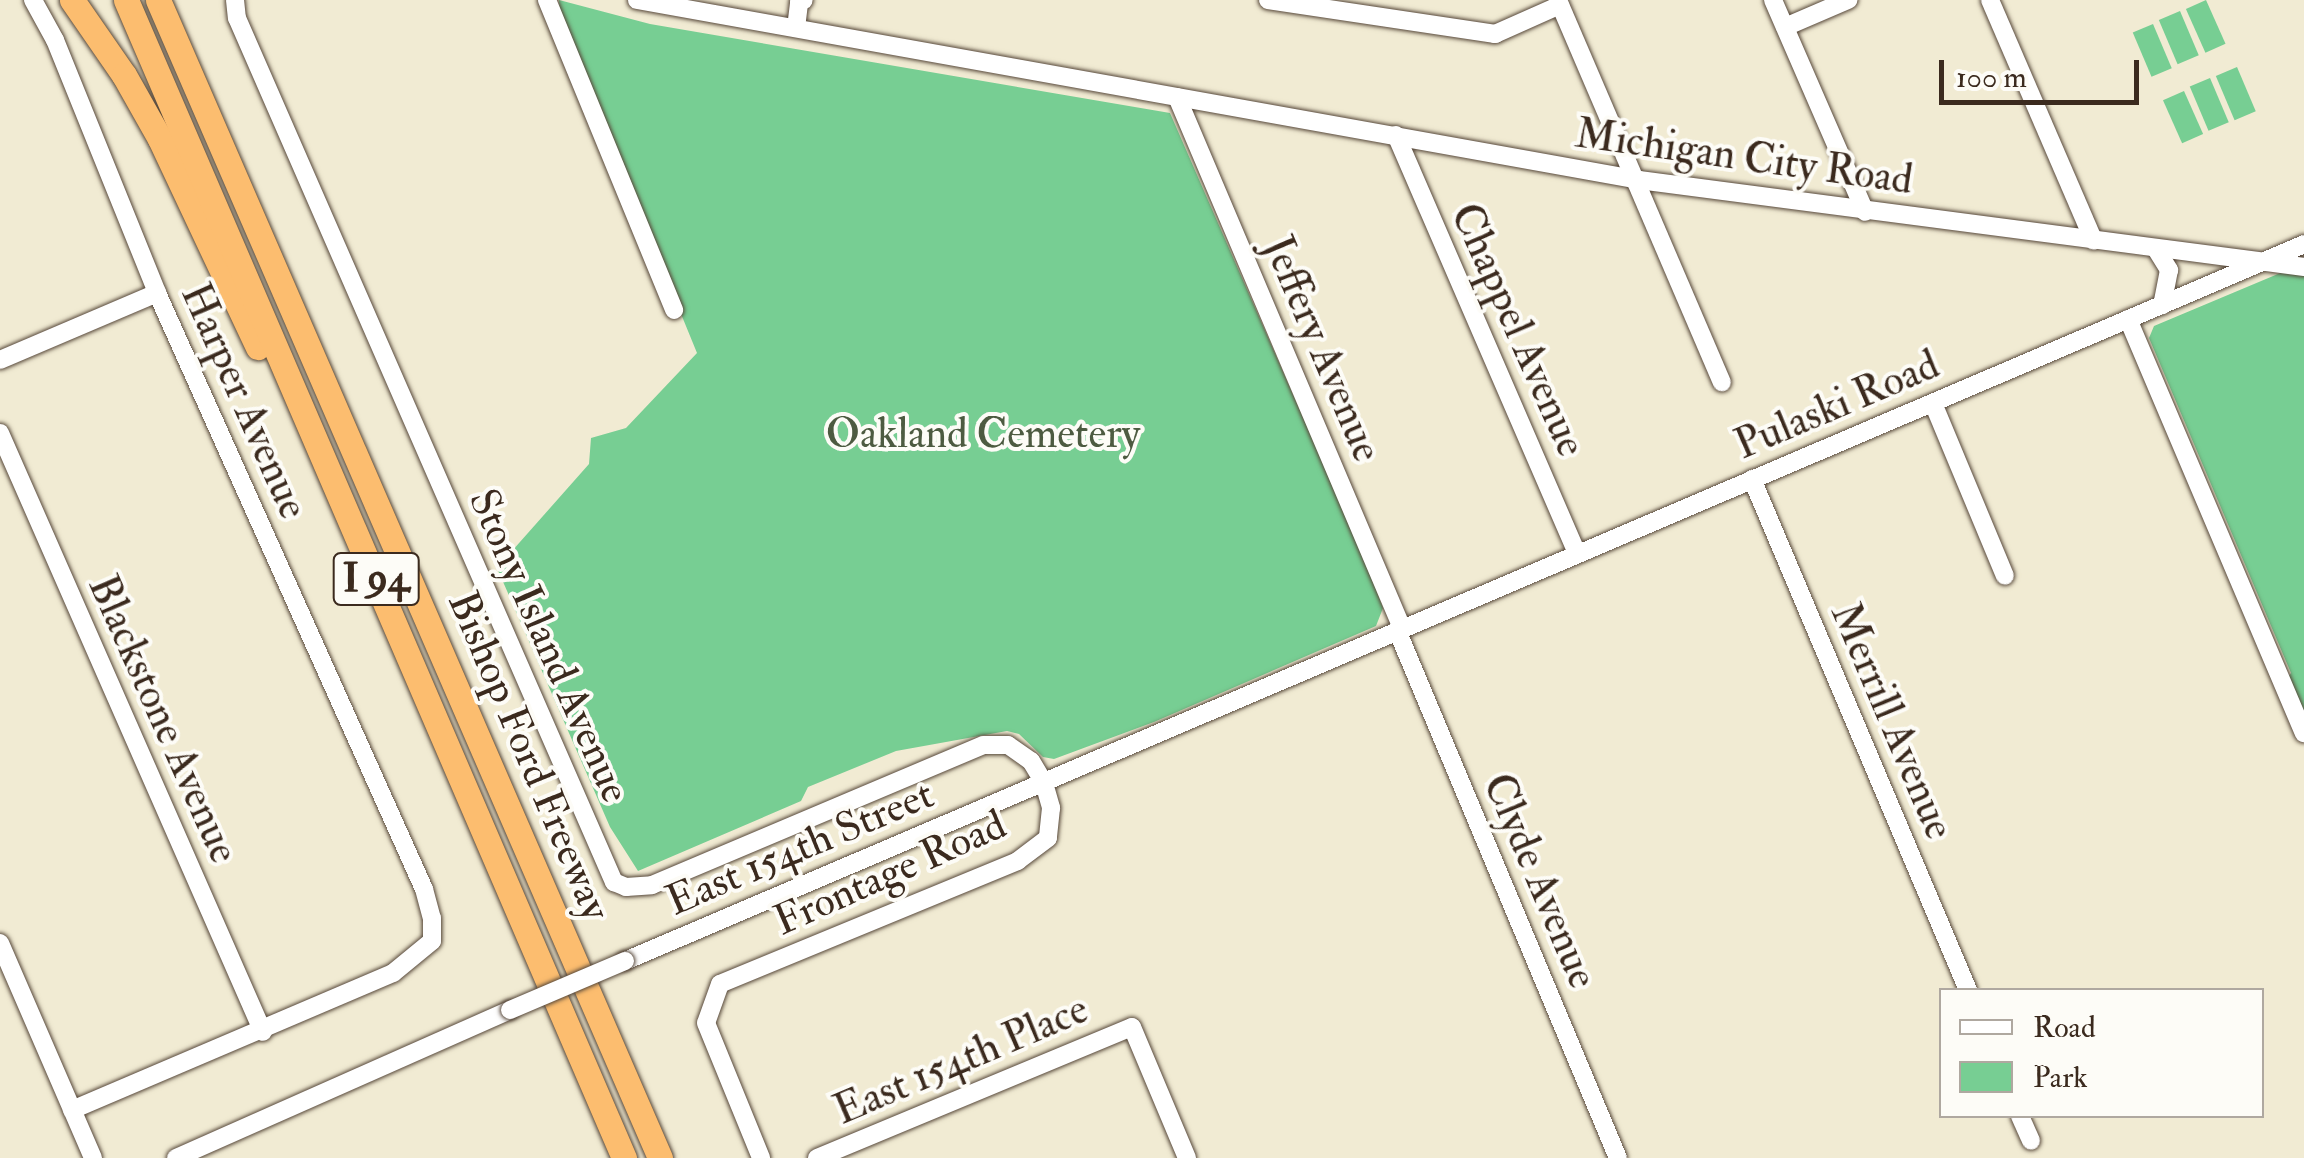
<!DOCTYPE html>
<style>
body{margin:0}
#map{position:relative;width:2304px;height:1158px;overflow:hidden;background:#f1ebd3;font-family:"IM FELL Double Pica",serif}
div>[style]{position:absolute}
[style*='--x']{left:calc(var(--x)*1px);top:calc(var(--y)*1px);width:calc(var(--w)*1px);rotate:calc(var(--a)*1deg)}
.green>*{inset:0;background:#77ce93;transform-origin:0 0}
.roads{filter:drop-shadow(0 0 2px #564739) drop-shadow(0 0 2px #564739)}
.minor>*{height:18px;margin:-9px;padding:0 9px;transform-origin:9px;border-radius:9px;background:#fff}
.highway>*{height:25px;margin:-12.5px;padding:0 12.5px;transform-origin:12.5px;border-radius:12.5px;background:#fcbd6f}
.bridges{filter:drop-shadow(0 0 2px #564739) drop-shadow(0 0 2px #564739)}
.minor-bridge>*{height:18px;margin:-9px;padding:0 9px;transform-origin:9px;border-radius:9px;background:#fff}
span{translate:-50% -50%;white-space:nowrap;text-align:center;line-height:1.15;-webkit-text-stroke:8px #fdfcf7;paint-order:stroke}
.shield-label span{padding:2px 8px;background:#fdfcf7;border:2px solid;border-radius:8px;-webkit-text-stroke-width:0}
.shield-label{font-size:40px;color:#3b2a1e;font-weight:700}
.street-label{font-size:42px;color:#3b2a1e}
.park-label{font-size:42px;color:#4d5b41}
.legend{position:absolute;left:1939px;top:988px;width:325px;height:130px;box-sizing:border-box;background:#fdfcf7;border:2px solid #afa8a0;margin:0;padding:12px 18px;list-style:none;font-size:30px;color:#3b2a1e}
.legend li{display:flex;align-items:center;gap:20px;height:50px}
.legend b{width:50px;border:2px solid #afa8a0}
.scale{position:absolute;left:1939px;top:60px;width:200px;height:45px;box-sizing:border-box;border:5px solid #3b2a1e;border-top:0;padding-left:12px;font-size:30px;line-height:35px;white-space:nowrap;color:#3b2a1e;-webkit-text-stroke:8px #fdfcf7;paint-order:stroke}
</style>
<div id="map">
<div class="green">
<i style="clip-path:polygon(559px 0,650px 24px,1170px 113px,1363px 555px,1383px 608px,1376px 626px,1154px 722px,1054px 759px,1043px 757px,1019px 734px,1007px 731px,896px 751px,808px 787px,801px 801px,638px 871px,610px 827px,497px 568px,589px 464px,591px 438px,626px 428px,697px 353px,560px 18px)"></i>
<i style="left:2206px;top:0;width:48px;height:22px;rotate:66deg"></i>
<i style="left:2180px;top:11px;width:48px;height:23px;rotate:67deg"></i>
<i style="left:2153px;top:24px;width:48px;height:22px;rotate:67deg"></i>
<i style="left:2237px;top:67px;width:48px;height:23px;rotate:67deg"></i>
<i style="left:2210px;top:78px;width:48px;height:22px;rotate:67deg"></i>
<i style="left:2184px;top:91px;width:47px;height:23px;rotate:66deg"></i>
<i style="clip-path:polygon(2304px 263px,2304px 717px,2287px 679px,2291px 673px,2149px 338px,2154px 326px)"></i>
</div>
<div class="roads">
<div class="minor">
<i style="--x:33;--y:0;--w:46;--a:61.2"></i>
<i style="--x:55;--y:40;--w:273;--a:68"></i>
<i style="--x:157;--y:293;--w:653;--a:65.87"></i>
<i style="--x:424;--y:889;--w:30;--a:75"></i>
<i style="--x:432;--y:918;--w:23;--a:90"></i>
<i style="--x:432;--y:941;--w:50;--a:140.6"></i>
<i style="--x:393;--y:973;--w:349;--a:156.9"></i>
<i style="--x:235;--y:0;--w:18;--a:84"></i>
<i style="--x:237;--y:18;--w:943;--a:66.43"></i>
<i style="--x:614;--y:882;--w:13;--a:23"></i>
<i style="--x:626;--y:887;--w:26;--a:-4"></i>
<i style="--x:652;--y:885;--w:360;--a:-22.9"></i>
<i style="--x:984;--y:745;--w:24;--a:0"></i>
<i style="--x:1008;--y:745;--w:28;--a:35"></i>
<i style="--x:1031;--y:761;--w:26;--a:59"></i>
<i style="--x:1044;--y:783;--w:26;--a:74"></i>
<i style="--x:1051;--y:808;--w:30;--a:96"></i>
<i style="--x:1048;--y:838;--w:38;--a:143"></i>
<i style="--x:1018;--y:861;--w:322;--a:157.6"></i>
<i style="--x:720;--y:984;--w:41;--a:109.7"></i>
<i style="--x:706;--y:1023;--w:146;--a:67.8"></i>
<i style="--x:547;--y:0;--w:335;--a:67.7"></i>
<i style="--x:637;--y:0;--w:1018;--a:10.18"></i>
<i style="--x:1639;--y:180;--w:671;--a:7.45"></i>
<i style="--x:1268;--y:0;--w:230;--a:8.5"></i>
<i style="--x:1495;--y:34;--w:71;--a:-24"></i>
<i style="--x:1558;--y:0;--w:416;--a:66.8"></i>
<i style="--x:1773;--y:0;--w:231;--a:66.5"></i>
<i style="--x:1990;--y:0;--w:262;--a:66.7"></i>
<i style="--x:1785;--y:27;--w:69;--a:-23.2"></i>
<i style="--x:796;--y:28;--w:26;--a:-83"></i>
<i style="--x:799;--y:2;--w:5;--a:-22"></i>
<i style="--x:1177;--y:97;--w:577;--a:67.04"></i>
<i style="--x:1396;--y:135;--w:456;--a:66.6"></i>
<i style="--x:2156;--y:249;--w:25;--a:58"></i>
<i style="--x:2169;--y:270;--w:36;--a:101"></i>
<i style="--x:2128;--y:319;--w:450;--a:67"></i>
<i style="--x:0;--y:360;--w:171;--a:-23.1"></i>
<i style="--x:1933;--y:403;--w:187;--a:67.4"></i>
<i style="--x:0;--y:433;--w:654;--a:66.3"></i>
<i style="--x:1752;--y:479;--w:555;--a:67.09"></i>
<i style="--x:1397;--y:630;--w:572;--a:67.29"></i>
<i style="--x:0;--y:943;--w:234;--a:66.6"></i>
<i style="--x:625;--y:961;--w:1826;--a:-23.12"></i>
<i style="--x:2020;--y:1116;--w:27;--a:66"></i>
<i style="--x:176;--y:1158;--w:365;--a:-23.9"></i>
<i style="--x:817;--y:1158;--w:341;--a:-22.6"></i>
<i style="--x:1132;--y:1027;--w:142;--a:67.2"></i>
</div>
<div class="highway">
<i style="--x:72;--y:0;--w:91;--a:55.3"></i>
<i style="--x:124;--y:75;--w:73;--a:60.6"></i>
<i style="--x:160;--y:139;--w:230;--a:64.8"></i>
<i style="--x:126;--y:0;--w:1261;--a:66.73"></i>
<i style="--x:158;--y:0;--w:1262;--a:66.56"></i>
</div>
</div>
<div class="bridges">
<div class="minor-bridge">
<i style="--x:510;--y:1010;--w:125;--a:-23.1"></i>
</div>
</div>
<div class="shield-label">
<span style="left:376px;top:579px">I 94</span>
</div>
<div class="street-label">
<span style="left:1744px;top:157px;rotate:8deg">Michigan City Road</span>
<span style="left:1518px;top:330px;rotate:66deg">Chappel Avenue</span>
<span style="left:1322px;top:349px;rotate:67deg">Jeffery Avenue</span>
<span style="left:244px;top:401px;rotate:66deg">Harper Avenue</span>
<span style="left:1837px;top:405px;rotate:-23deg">Pulaski Road</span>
<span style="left:549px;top:646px;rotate:66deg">Stony Island Avenue</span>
<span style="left:163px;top:719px;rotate:66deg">Blackstone Avenue</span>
<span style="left:1892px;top:721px;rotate:67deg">Merrill Avenue</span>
<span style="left:529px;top:756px;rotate:67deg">Bishop Ford Freeway</span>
<span style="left:800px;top:848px;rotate:-23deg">East 154th Street</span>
<span style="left:890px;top:873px;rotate:-24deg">Frontage Road</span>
<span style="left:1540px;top:881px;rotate:67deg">Clyde Avenue</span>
<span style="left:961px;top:1060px;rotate:-23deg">East 154th Place</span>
</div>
<div class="park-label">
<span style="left:983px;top:434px">Oakland Cemetery</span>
</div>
<ul class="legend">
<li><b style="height:12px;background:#fff"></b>Road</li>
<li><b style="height:28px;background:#77ce93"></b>Park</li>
</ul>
<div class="scale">100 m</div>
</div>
